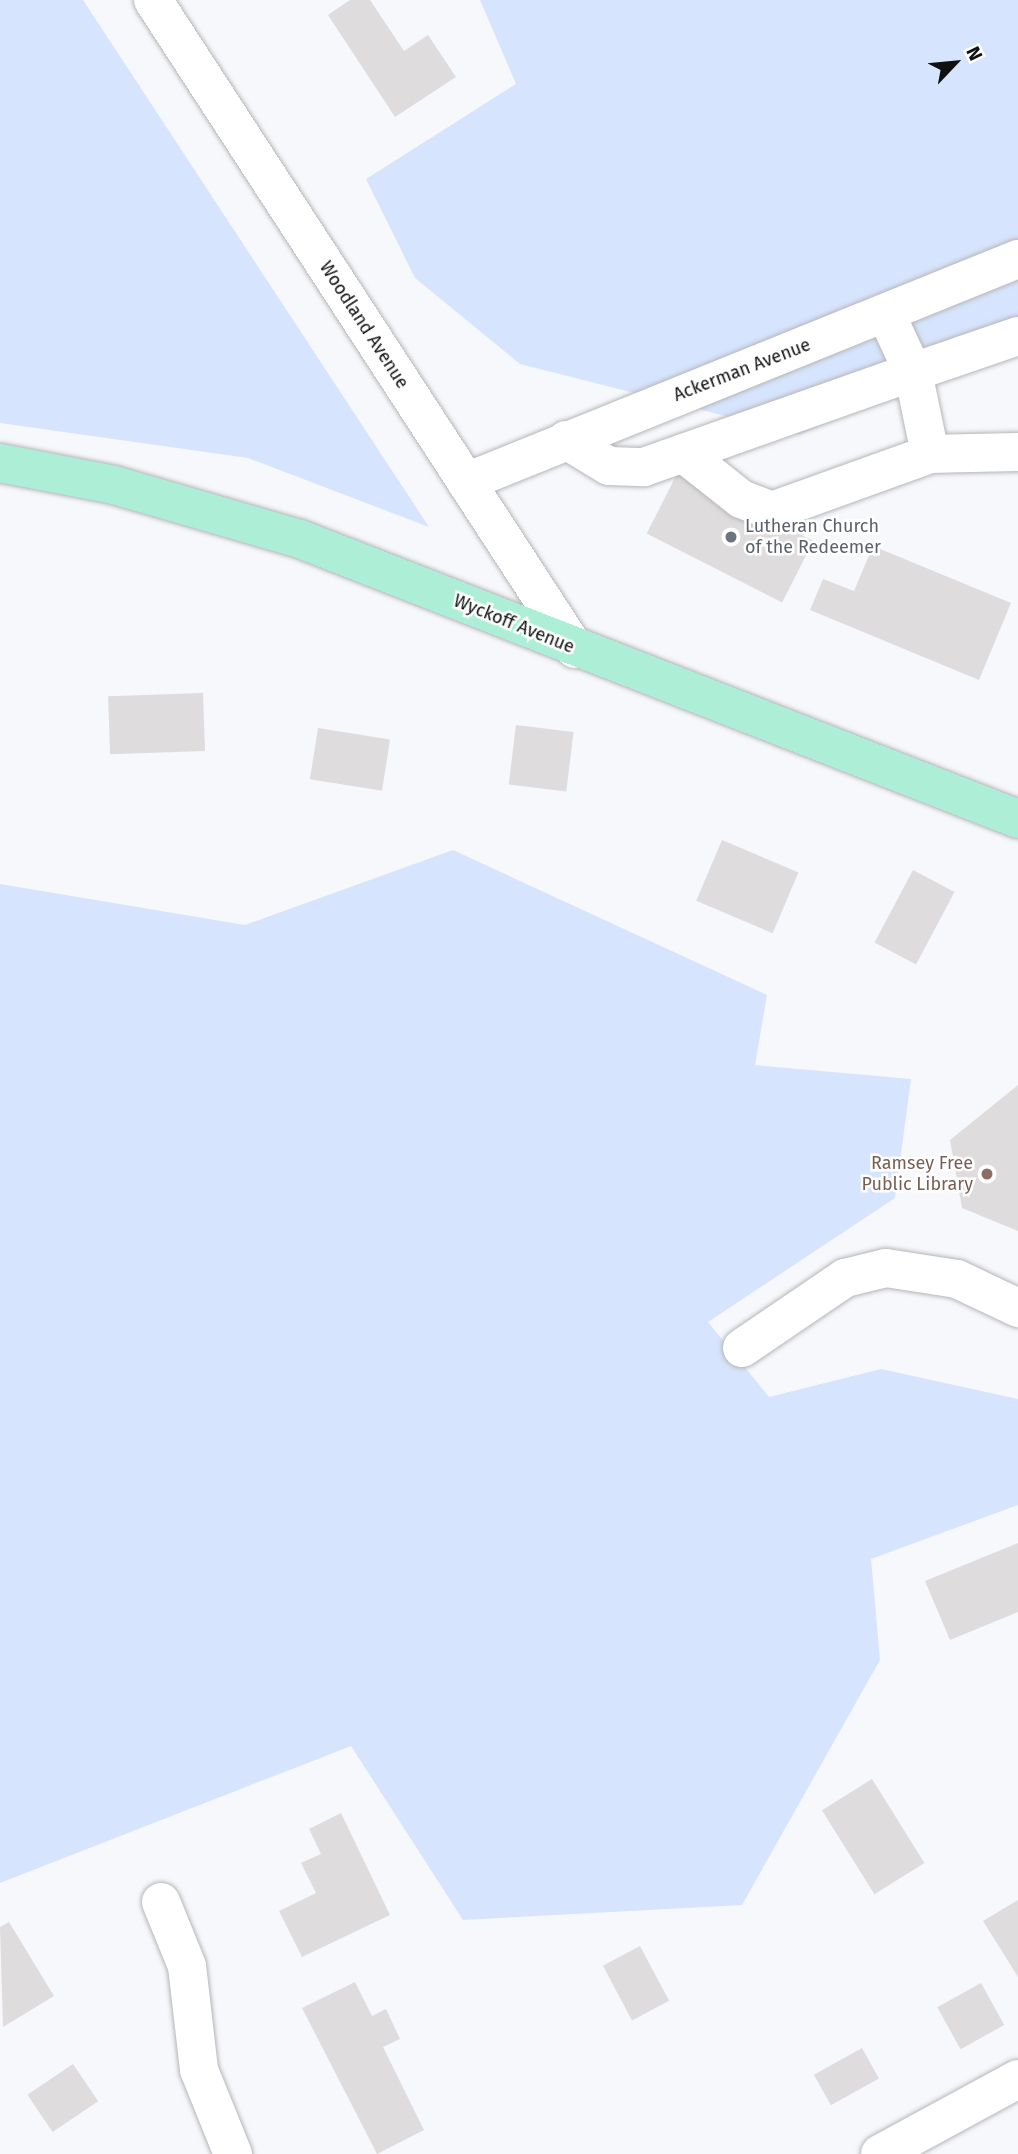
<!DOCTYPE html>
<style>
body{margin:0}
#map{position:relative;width:1018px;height:2154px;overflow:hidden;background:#f7f8fb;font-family:"Fira Sans",sans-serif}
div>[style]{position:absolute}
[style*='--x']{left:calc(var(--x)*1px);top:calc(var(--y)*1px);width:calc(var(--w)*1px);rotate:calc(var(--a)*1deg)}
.green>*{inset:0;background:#d7e4fd}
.building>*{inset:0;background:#dfdcde;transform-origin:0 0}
.roads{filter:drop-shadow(0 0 2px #b5b6b9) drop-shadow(0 0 2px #b5b6b9)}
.minor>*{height:38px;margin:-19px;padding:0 19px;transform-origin:19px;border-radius:19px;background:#fff}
.major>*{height:38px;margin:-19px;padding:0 19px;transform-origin:19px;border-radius:19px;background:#adeed6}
.dots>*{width:19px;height:19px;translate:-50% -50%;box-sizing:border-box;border:4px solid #fff;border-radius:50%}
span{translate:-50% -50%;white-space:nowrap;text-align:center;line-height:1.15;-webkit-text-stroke:5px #fff;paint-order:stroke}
.street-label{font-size:18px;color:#0f1011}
.worship-label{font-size:18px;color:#5b616d}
.left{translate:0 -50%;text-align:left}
.education-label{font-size:18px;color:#785e54}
.right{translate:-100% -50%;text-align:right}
.north{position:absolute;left:920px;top:28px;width:70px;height:70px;-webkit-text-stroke:5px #fff;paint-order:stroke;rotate:64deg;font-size:19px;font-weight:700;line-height:28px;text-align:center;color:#0f1011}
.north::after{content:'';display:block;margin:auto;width:24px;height:32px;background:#0f1011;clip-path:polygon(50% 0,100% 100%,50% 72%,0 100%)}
</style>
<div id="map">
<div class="green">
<i style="clip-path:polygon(0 0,83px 0,429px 527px,248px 458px,0 423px)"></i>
<i style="clip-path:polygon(480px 0,1018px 0,1018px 335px,800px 435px,520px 364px,415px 278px,366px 179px,516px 84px)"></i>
<i style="clip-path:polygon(453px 850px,767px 995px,755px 1065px,911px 1079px,895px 1198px,708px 1322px,769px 1397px,881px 1369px,1018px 1399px,1018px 1505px,871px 1559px,880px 1660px,742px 1905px,463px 1920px,351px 1746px,0 1883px,0 884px,245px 925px)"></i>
</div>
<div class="building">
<i style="clip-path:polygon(350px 0,370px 0,404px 51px,428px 35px,456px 77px,395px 117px,328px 15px)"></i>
<i style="left:678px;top:472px;width:152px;height:69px;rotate:27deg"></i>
<i style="clip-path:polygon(873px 546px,1011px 603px,979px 680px,810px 610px,823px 579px,854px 591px)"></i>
<i style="left:203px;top:693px;width:58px;height:95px;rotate:88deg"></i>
<i style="left:516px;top:725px;width:58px;height:60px;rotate:7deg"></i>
<i style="left:318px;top:728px;width:73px;height:52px;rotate:9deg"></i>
<i style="left:722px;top:840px;width:83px;height:66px;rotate:23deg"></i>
<i style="left:913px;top:870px;width:47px;height:82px;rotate:28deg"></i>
<i style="clip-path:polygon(1018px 1085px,1018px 1231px,962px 1208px,950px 1140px)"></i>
<i style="clip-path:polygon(1018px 1543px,1018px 1612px,950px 1640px,925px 1581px)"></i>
<i style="left:872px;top:1779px;width:99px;height:59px;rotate:58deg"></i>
<i style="clip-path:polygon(341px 1813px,390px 1915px,302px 1957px,279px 1911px,316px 1893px,301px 1863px,321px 1854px,309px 1829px)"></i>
<i style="clip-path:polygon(1018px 1900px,1018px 1977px,983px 1921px)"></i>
<i style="clip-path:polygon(9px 1922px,54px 1996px,3px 2027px,0 1927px)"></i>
<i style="left:640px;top:1946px;width:62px;height:42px;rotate:62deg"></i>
<i style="clip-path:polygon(355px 1982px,372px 2016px,386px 2009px,400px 2039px,383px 2047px,424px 2130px,377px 2154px,302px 2008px)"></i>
<i style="left:981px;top:1983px;width:48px;height:50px;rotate:61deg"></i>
<i style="left:862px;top:2048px;width:35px;height:55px;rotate:61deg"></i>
<i style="left:73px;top:2064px;width:45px;height:55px;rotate:56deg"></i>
</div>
<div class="roads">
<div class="minor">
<i style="--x:153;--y:0;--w:774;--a:56.97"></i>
<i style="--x:566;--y:440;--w:50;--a:31.2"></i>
<i style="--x:609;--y:466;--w:35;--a:2"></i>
<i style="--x:644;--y:467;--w:285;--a:-19.5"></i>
<i style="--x:913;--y:372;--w:64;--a:-115"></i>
<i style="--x:683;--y:453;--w:74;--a:38.4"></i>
<i style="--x:741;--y:499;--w:33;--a:21"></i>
<i style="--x:772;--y:511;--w:168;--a:-19.8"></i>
<i style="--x:930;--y:454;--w:88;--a:-1.3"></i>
<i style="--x:930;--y:454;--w:84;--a:-101.7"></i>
<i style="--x:913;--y:372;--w:111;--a:-18.9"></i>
<i style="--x:466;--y:482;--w:595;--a:-22"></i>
<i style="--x:742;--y:1348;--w:125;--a:-34.2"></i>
<i style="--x:845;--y:1278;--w:42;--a:-13.7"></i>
<i style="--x:886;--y:1268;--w:72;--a:8.8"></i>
<i style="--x:957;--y:1279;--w:68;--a:25.4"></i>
<i style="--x:161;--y:1902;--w:69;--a:67.9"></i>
<i style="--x:187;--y:1966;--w:105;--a:83.4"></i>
<i style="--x:199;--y:2070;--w:91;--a:68"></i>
<i style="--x:880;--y:2154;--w:157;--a:-28.5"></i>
</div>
<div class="major">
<i style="--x:0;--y:463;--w:116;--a:10.9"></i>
<i style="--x:114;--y:485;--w:194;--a:16.2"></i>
<i style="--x:300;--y:539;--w:771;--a:21.3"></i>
</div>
</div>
<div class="dots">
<i style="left:731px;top:537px;background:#6b7280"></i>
<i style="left:987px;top:1174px;background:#8d6e63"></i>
</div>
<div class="street-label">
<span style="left:364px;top:325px;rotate:57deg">Woodland Avenue</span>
<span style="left:742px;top:370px;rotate:-21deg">Ackerman Avenue</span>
<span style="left:514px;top:624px;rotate:22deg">Wyckoff Avenue</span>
</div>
<div class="worship-label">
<span class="left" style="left:745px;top:537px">Lutheran Church<br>of the Redeemer</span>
</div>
<div class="education-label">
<span class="right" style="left:973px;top:1174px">Ramsey Free<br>Public Library</span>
</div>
<div class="north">N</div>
</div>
